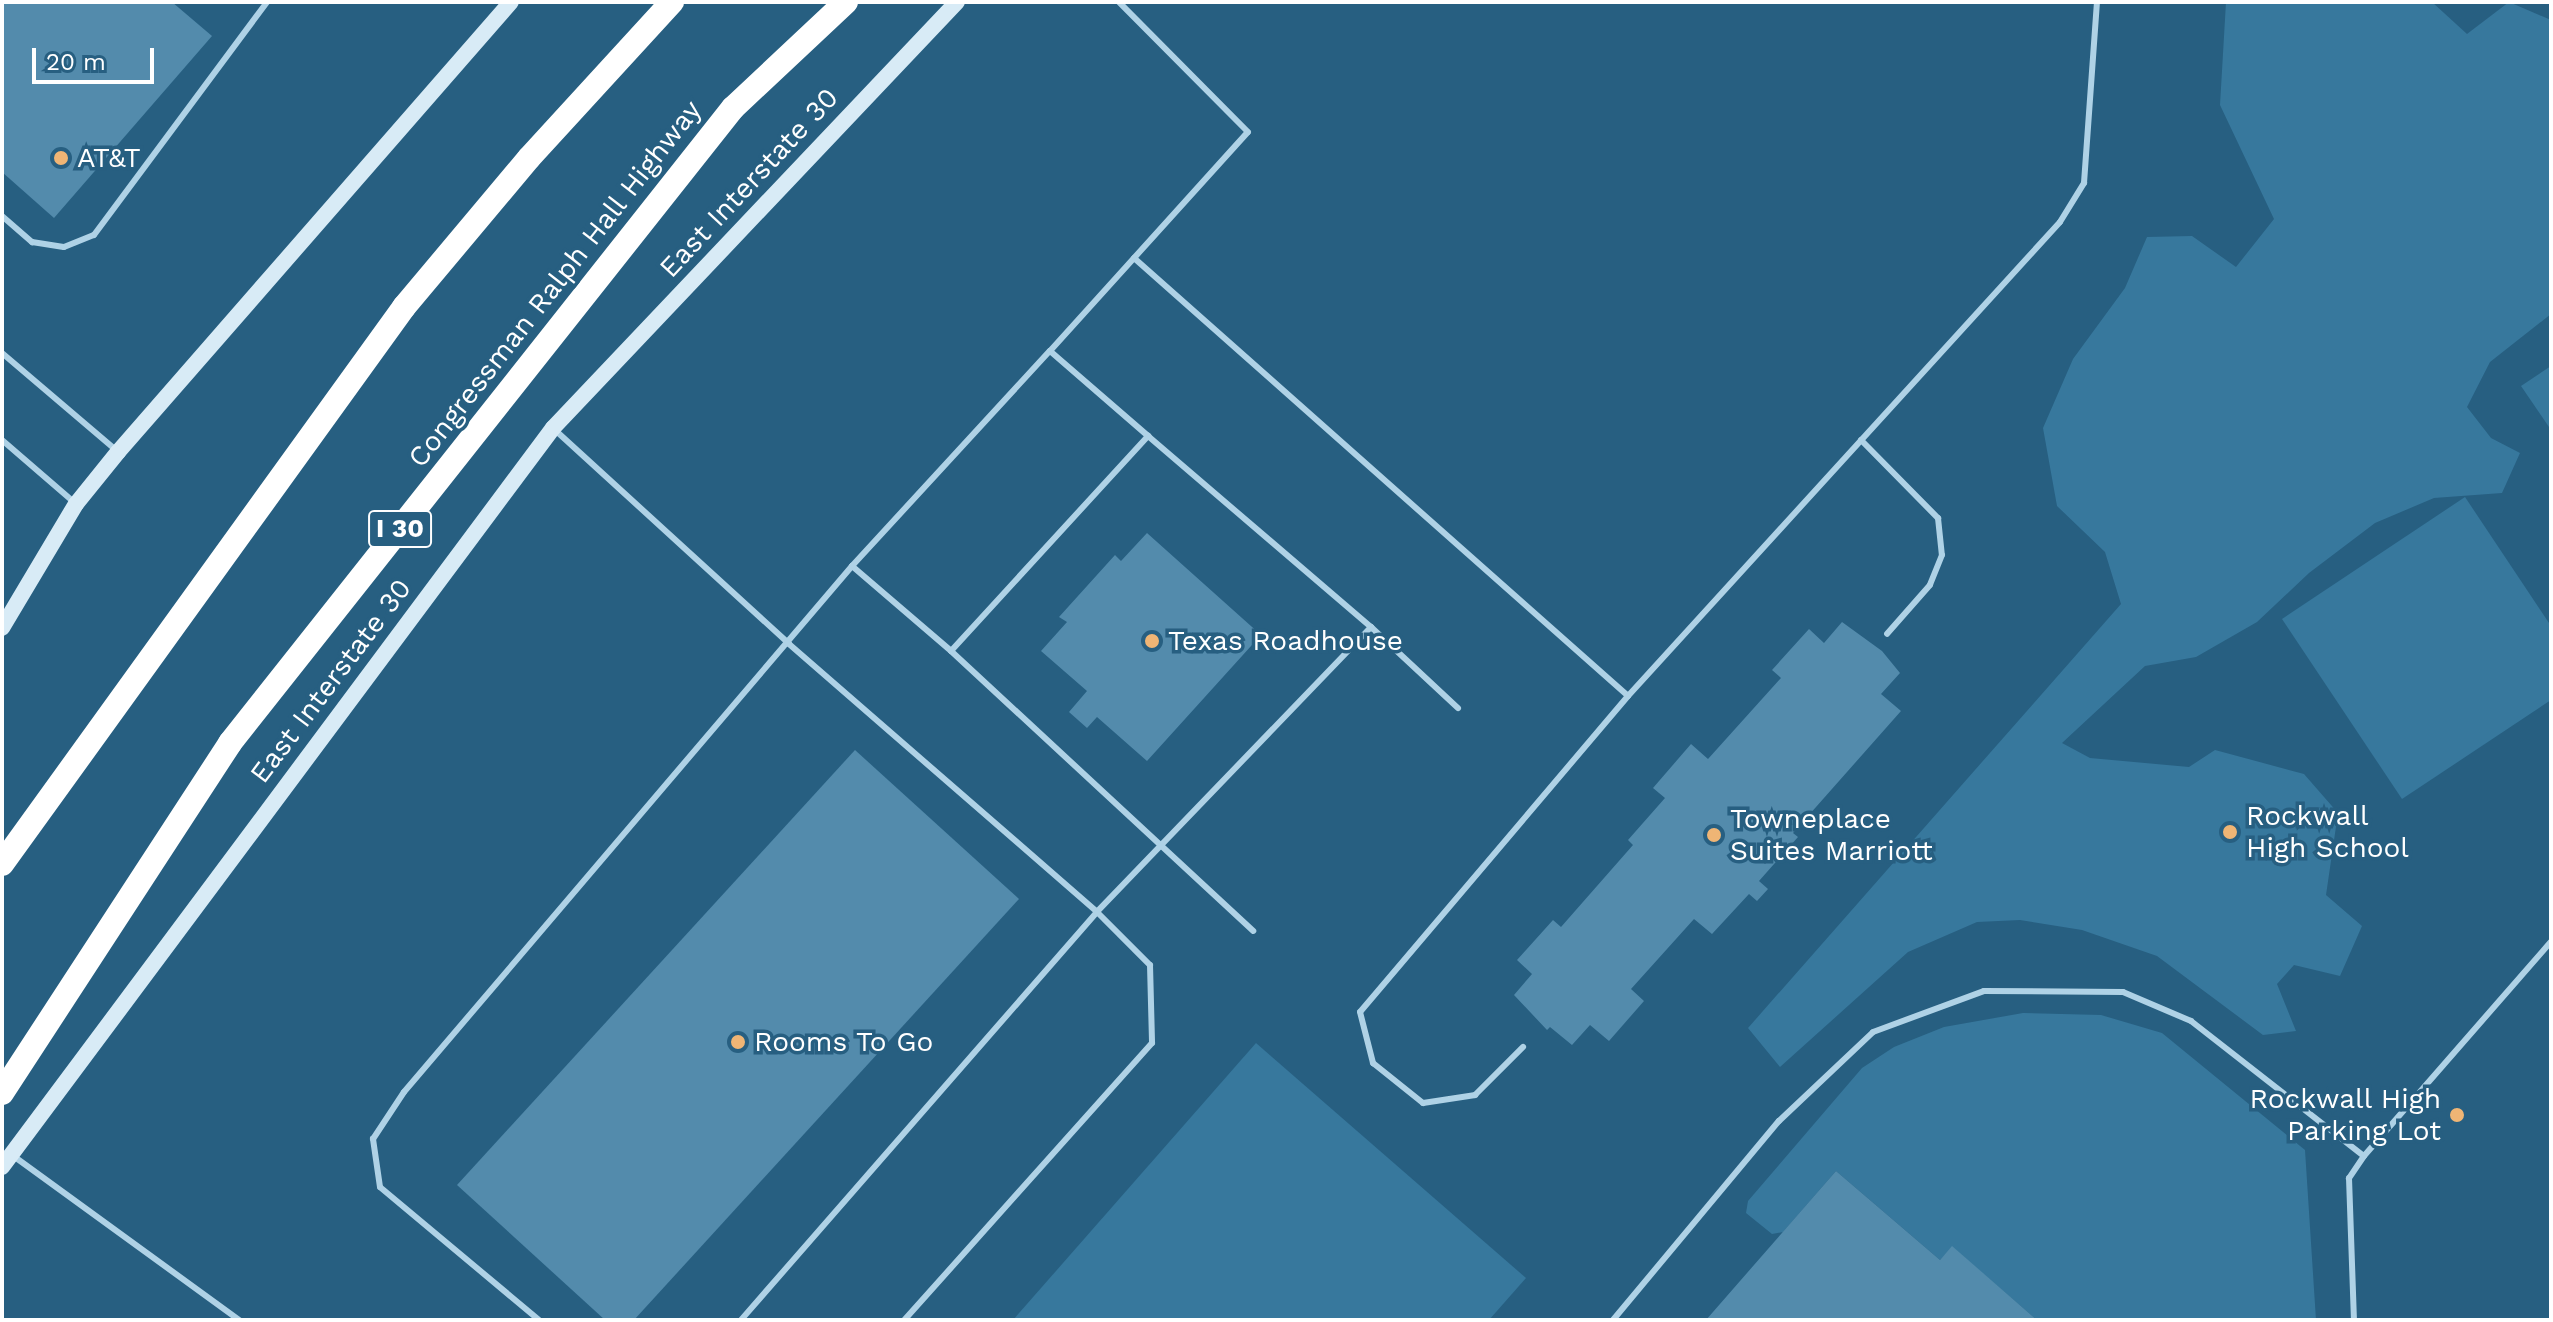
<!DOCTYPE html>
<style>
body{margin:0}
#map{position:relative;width:2553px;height:1322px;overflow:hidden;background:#275f81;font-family:"Work Sans",sans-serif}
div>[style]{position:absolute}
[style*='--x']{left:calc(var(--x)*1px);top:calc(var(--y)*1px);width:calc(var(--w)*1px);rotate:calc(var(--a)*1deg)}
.green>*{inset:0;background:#37789d}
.building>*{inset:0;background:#538bac}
.lane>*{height:6px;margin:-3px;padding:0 3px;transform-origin:3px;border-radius:3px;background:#afd2e6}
.secondary>*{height:16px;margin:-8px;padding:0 8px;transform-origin:8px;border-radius:8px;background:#d8ebf6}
.highway>*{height:24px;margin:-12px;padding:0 12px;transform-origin:12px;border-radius:12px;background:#fff}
.dots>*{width:22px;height:22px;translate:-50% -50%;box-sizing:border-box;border:4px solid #275f81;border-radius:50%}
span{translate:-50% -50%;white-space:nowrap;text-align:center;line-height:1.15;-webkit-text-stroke:7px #275f81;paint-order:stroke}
.shield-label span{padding:2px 6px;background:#275f81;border:2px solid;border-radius:6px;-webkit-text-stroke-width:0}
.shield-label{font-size:26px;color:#fff;font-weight:700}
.poi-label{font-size:28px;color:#fff}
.left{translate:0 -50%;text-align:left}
.right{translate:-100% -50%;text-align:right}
.street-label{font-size:28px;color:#fff}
.frame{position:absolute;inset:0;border:4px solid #fff;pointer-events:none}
.scale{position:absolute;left:32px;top:48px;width:122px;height:36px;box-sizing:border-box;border:4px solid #fff;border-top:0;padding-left:10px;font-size:24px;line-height:28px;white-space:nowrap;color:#fff;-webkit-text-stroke:6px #275f81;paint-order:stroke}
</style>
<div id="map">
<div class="green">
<i style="clip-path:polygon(2226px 2px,2432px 2px,2467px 34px,2509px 2px,2551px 20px,2551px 314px,2490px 362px,2467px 407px,2491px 438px,2520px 453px,2502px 493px,2434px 498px,2375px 523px,2309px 573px,2257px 622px,2196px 657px,2145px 666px,2062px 743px,2090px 758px,2189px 767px,2215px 750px,2304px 774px,2338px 813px,2326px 895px,2362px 926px,2340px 976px,2294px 965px,2277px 984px,2296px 1031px,2263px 1035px,2157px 956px,2082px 930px,2020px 920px,1977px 922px,1908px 952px,1780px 1067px,1748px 1028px,2121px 604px,2105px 552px,2057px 506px,2043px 428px,2073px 359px,2125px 288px,2147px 237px,2192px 236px,2236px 267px,2274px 219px,2220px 105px)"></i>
<i style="clip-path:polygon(2551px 366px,2551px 430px,2521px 386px)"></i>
<i style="clip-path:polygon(2465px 497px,2551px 626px,2551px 700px,2402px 799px,2282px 619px)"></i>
<i style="clip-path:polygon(2023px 1013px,2101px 1015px,2162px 1033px,2305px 1150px,2316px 1320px,2037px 1320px,1952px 1247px,1940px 1260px,1836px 1171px,1783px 1232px,1772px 1234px,1746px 1213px,1748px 1201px,1862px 1068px,1894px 1047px,1944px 1027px)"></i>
<i style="clip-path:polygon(1256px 1043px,1526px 1278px,1489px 1320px,1013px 1320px)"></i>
</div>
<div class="building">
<i style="clip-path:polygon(2px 2px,172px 2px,212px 36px,54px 218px,2px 172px)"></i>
<i style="clip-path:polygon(1147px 533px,1261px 635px,1147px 761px,1097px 717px,1087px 728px,1069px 712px,1087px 691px,1041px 651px,1067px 622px,1059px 617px,1115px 555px,1121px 561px)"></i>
<i style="clip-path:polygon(1842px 622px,1882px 651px,1900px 673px,1881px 694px,1901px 711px,1793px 833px,1798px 837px,1759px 881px,1768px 889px,1757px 901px,1749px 894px,1712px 934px,1694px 919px,1631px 989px,1644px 1001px,1609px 1041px,1590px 1025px,1572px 1045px,1550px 1027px,1547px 1030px,1514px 995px,1532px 974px,1517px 960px,1553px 920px,1561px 927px,1633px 845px,1628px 840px,1665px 798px,1653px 788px,1691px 744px,1708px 759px,1781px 678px,1772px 670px,1809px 629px,1824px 643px)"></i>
<i style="clip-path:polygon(855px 750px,1019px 899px,634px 1320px,605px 1320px,457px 1185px)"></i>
<i style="clip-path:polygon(1836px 1171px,1940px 1260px,1952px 1246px,2037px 1320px,1706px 1320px)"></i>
</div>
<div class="lane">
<i style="--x:2;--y:216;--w:40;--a:41"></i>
<i style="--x:32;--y:242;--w:32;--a:9"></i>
<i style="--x:64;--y:247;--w:32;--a:-22"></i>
<i style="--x:94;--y:235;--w:290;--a:-53.4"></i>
<i style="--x:1134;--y:258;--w:660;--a:41.56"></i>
<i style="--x:1628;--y:696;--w:414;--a:130.3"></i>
<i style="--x:1360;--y:1012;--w:53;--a:75.7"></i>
<i style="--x:1373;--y:1063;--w:64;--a:38.7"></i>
<i style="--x:1423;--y:1103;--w:53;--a:-8.7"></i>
<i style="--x:1475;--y:1095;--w:68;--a:-45"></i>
<i style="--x:1050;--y:351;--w:295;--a:-47.9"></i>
<i style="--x:1248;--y:132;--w:183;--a:-134.8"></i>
<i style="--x:2;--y:353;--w:150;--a:40.4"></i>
<i style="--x:555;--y:430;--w:317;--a:42.4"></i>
<i style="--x:789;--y:644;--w:408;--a:41"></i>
<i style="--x:1097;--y:912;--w:75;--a:45"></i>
<i style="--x:1150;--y:965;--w:78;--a:88.5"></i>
<i style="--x:1152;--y:1043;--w:372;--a:131.8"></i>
<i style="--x:2;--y:440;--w:96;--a:40.8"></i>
<i style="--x:1861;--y:440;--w:110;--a:45.4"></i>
<i style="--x:1938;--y:518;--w:37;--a:84"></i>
<i style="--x:1942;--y:555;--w:32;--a:112"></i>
<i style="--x:1930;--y:585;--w:65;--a:131.3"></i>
<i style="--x:852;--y:566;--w:292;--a:-47.4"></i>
<i style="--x:1050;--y:351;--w:130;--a:40.9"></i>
<i style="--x:1371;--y:627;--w:119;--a:43"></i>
<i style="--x:951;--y:651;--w:412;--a:42.8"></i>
<i style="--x:1628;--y:696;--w:641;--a:-47.65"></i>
<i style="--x:2060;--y:222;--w:46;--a:-58.4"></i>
<i style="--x:2084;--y:183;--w:181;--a:-85.9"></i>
<i style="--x:12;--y:1155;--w:281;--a:36"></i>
<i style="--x:2364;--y:1156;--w:284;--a:-48.9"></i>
<i style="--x:539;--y:1320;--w:207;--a:-140.1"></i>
<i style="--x:380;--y:1187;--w:49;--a:-98.3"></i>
<i style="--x:373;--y:1139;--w:56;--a:-56.6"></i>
<i style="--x:404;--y:1092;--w:691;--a:-49.58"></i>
<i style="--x:852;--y:566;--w:130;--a:40.6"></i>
<i style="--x:951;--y:651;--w:292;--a:-47.5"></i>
<i style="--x:1148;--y:436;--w:294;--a:40.6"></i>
<i style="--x:1371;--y:627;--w:395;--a:133.9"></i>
<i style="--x:1097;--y:912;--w:541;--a:131.11"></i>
<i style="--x:1613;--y:1320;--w:259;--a:-50.2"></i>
<i style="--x:1779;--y:1121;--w:129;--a:-43.4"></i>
<i style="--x:1873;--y:1032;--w:118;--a:-20.3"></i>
<i style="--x:1984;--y:991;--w:139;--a:0.4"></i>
<i style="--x:2123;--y:992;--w:74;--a:23.1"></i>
<i style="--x:2191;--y:1021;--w:219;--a:38"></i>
<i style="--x:2364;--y:1156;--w:27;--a:124"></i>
<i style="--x:2349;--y:1178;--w:142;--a:88"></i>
</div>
<div class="secondary">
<i style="--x:2;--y:628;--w:144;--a:-59.2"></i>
<i style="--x:76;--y:504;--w:67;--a:-51.1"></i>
<i style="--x:118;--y:452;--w:597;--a:-48.87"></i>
<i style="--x:2;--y:1167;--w:922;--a:-53.29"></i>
<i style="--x:553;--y:428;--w:587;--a:-46.52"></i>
</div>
<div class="highway">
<i style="--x:2;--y:864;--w:687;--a:-54.18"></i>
<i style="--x:404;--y:307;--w:194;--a:-50"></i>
<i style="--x:529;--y:158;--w:212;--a:-47.5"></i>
<i style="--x:2;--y:1093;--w:418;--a:-56.9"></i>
<i style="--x:230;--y:743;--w:810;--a:-51.62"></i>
<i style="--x:733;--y:108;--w:155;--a:-43.2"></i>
</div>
<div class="dots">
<i style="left:61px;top:158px;background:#efb575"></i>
<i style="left:1152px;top:641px;background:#efb575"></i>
<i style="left:2230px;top:832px;background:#efb575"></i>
<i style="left:1714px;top:835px;background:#efb575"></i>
<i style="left:738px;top:1042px;background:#efb575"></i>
<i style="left:2457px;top:1115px;background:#efb575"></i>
</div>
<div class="shield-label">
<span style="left:400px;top:529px">I 30</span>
</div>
<div class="poi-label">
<span class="left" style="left:77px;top:158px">AT&amp;T</span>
<span class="left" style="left:1168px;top:641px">Texas Roadhouse</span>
<span class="left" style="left:2246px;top:832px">Rockwall<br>High School</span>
<span class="left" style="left:1730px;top:835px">Towneplace<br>Suites Marriott</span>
<span class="left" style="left:754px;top:1042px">Rooms To Go</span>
<span class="right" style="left:2441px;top:1115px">Rockwall High<br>Parking Lot</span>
</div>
<div class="street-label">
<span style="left:749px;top:183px;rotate:-47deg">East Interstate 30</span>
<span style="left:555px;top:284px;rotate:-52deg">Congressman Ralph Hall Highway</span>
<span style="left:331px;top:681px;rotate:-53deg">East Interstate 30</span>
</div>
<div class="frame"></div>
<div class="scale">20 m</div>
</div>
